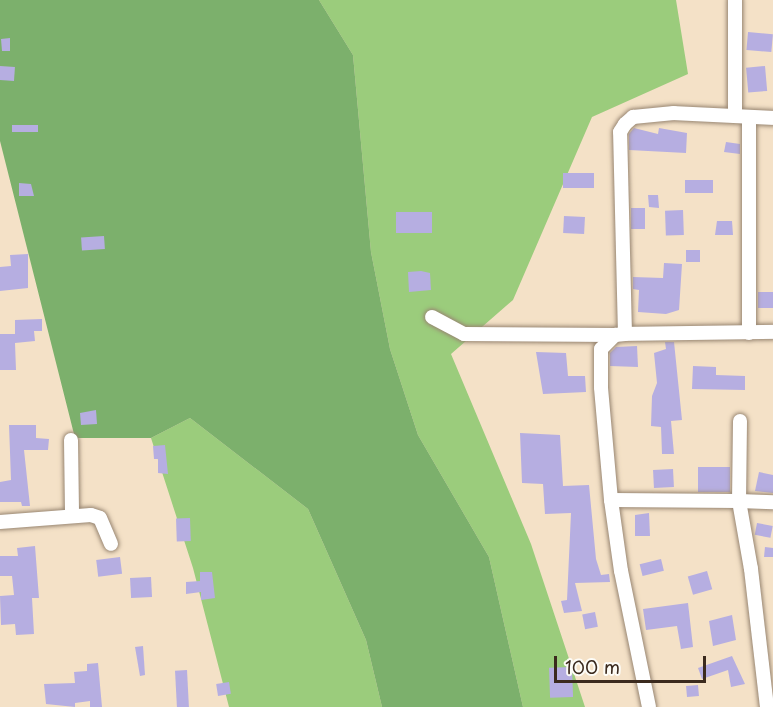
<!DOCTYPE html>
<style>
body{margin:0}
#map{position:relative;width:773px;height:707px;overflow:hidden;background:#f4e1c7;font-family:"Playpen Sans",sans-serif}
div>[style]{position:absolute}
[style*='--x']{left:calc(var(--x)*1px);top:calc(var(--y)*1px);width:calc(var(--w)*1px);rotate:calc(var(--a)*1deg)}
.green>*{inset:0;background:#9bcc7c}
.forest>*{inset:0;background:#7cb06c}
.building>*{inset:0;background:#b6aee1;transform-origin:0 0}
.roads{filter:drop-shadow(0 0 2px #988672) drop-shadow(0 0 2px #988672)}
.minor>*{height:14px;margin:-7px;padding:0 7px;transform-origin:7px;border-radius:7px;background:#fff}
span{translate:-50% -50%;white-space:nowrap;text-align:center;line-height:1.15;-webkit-text-stroke:4.5px #fdfcf7;paint-order:stroke}
.scale{position:absolute;left:554px;top:656px;width:152px;height:27px;box-sizing:border-box;border:3px solid #3b2a1e;border-top:0;padding-left:8px;font-size:18px;line-height:21px;white-space:nowrap;color:#3b2a1e;-webkit-text-stroke:4px #fdfcf7;paint-order:stroke}
</style>
<div id="map">
<div class="green">
<i style="clip-path:polygon(319px 0,676px 0,688px 74px,592px 117px,513px 300px,451px 354px,531px 544px,585px 707px,523px 707px,489px 557px,418px 435px,390px 349px,371px 252px,353px 55px)"></i>
<i style="clip-path:polygon(190px 418px,308px 509px,366px 640px,382px 707px,229px 707px,193px 568px,151px 438px)"></i>
</div>
<div class="forest">
<i style="clip-path:polygon(0 0,319px 0,353px 55px,371px 252px,390px 349px,418px 435px,489px 557px,523px 707px,382px 707px,366px 640px,308px 509px,190px 418px,151px 438px,75px 438px,0 141px)"></i>
</div>
<div class="building">
<i style="left:748px;top:32px;width:25px;height:18px;rotate:5deg"></i>
<i style="clip-path:polygon(10px 38px,10px 51px,2px 51px,1px 39px)"></i>
<i style="left:0;top:66px;width:15px;height:14px;rotate:4deg"></i>
<i style="left:765px;top:66px;width:25px;height:19px;rotate:85deg"></i>
<i style="left:12px;top:125px;width:26px;height:7px"></i>
<i style="clip-path:polygon(634px 128px,658px 134px,659px 128px,687px 133px,686px 153px,629px 150px,629px 134px)"></i>
<i style="clip-path:polygon(726px 142px,740px 144px,740px 154px,724px 152px)"></i>
<i style="left:563px;top:173px;width:31px;height:15px"></i>
<i style="left:713px;top:180px;width:13px;height:28px;rotate:90deg"></i>
<i style="clip-path:polygon(19px 183px,31px 184px,34px 196px,19px 196px)"></i>
<i style="clip-path:polygon(648px 195px,658px 195px,659px 208px,649px 207px)"></i>
<i style="left:631px;top:208px;width:14px;height:21px"></i>
<i style="left:683px;top:210px;width:25px;height:18px;rotate:88deg"></i>
<i style="left:432px;top:212px;width:21px;height:36px;rotate:90deg"></i>
<i style="left:564px;top:216px;width:21px;height:17px;rotate:3deg"></i>
<i style="clip-path:polygon(717px 221px,732px 221px,733px 235px,715px 235px)"></i>
<i style="left:104px;top:236px;width:13px;height:23px;rotate:86deg"></i>
<i style="left:686px;top:250px;width:14px;height:12px"></i>
<i style="clip-path:polygon(28px 254px,28px 288px,0 291px,0 267px,11px 266px,10px 255px)"></i>
<i style="clip-path:polygon(664px 263px,682px 264px,679px 310px,666px 314px,638px 312px,639px 290px,633px 289px,633px 277px,663px 278px)"></i>
<i style="clip-path:polygon(421px 271px,430px 273px,431px 290px,409px 292px,408px 272px)"></i>
<i style="left:758px;top:292px;width:15px;height:16px"></i>
<i style="clip-path:polygon(42px 319px,42px 331px,34px 331px,35px 341px,15px 343px,16px 370px,0 370px,0 334px,15px 334px,15px 320px)"></i>
<i style="clip-path:polygon(665px 342px,674px 342px,682px 420px,671px 421px,674px 454px,662px 454px,661px 427px,651px 426px,652px 396px,657px 383px,654px 353px,666px 349px)"></i>
<i style="clip-path:polygon(637px 346px,638px 367px,610px 366px,610px 353px,616px 347px)"></i>
<i style="clip-path:polygon(536px 352px,566px 353px,568px 376px,585px 376px,586px 392px,543px 394px)"></i>
<i style="clip-path:polygon(693px 366px,716px 367px,716px 375px,745px 376px,745px 390px,692px 389px)"></i>
<i style="clip-path:polygon(96px 410px,97px 424px,81px 425px,80px 413px)"></i>
<i style="clip-path:polygon(9px 425px,36px 425px,36px 438px,49px 439px,48px 450px,24px 450px,30px 506px,22px 506px,21px 502px,0 502px,0 482px,11px 480px)"></i>
<i style="clip-path:polygon(520px 433px,560px 435px,563px 486px,589px 485px,596px 559px,601px 575px,609px 574px,610px 582px,575px 583px,582px 611px,564px 613px,561px 601px,567px 600px,571px 513px,545px 514px,543px 484px,522px 483px)"></i>
<i style="clip-path:polygon(165px 445px,168px 474px,158px 473px,158px 459px,154px 459px,153px 446px)"></i>
<i style="left:730px;top:467px;width:25px;height:32px;rotate:90deg"></i>
<i style="left:673px;top:469px;width:18px;height:20px;rotate:87deg"></i>
<i style="clip-path:polygon(759px 472px,773px 475px,773px 493px,755px 491px)"></i>
<i style="clip-path:polygon(649px 513px,650px 536px,635px 536px,635px 515px)"></i>
<i style="left:190px;top:518px;width:23px;height:14px;rotate:88deg"></i>
<i style="left:757px;top:523px;width:16px;height:12px;rotate:11deg"></i>
<i style="clip-path:polygon(35px 546px,39px 598px,32px 598px,34px 634px,16px 635px,15px 624px,1px 625px,0 596px,14px 595px,12px 576px,0 576px,0 556px,18px 556px,17px 548px)"></i>
<i style="clip-path:polygon(765px 547px,773px 548px,773px 557px,764px 557px)"></i>
<i style="left:120px;top:557px;width:17px;height:24px;rotate:83deg"></i>
<i style="left:661px;top:559px;width:12px;height:22px;rotate:76deg"></i>
<i style="left:707px;top:571px;width:19px;height:20px;rotate:74deg"></i>
<i style="clip-path:polygon(200px 572px,212px 572px,215px 598px,201px 600px,201px 592px,186px 594px,186px 582px,200px 581px)"></i>
<i style="left:151px;top:577px;width:20px;height:21px;rotate:87deg"></i>
<i style="clip-path:polygon(688px 603px,693px 647px,681px 649px,677px 626px,646px 630px,643px 609px)"></i>
<i style="left:595px;top:612px;width:15px;height:13px;rotate:79deg"></i>
<i style="clip-path:polygon(732px 615px,736px 640px,713px 646px,709px 621px)"></i>
<i style="clip-path:polygon(143px 646px,145px 675px,140px 676px,135px 647px)"></i>
<i style="clip-path:polygon(732px 656px,745px 684px,731px 687px,728px 670px,702px 679px,698px 668px)"></i>
<i style="clip-path:polygon(98px 663px,102px 707px,90px 707px,90px 701px,75px 703px,75px 707px,46px 704px,44px 684px,75px 683px,74px 672px,87px 671px,87px 664px)"></i>
<i style="left:572px;top:667px;width:30px;height:23px;rotate:88deg"></i>
<i style="left:187px;top:670px;width:37px;height:12px;rotate:87deg"></i>
<i style="left:229px;top:682px;width:12px;height:13px;rotate:81deg"></i>
<i style="left:698px;top:685px;width:11px;height:12px;rotate:85deg"></i>
</div>
<div class="roads">
<div class="minor">
<i style="--x:735;--y:0;--w:116;--a:90"></i>
<i style="--x:432;--y:317;--w:36;--a:28"></i>
<i style="--x:464;--y:334;--w:151;--a:0.4"></i>
<i style="--x:749;--y:333;--w:214;--a:-90"></i>
<i style="--x:625;--y:334;--w:202;--a:-91.4"></i>
<i style="--x:620;--y:132;--w:9;--a:-58"></i>
<i style="--x:625;--y:124;--w:11;--a:-41"></i>
<i style="--x:633;--y:117;--w:41;--a:-5.6"></i>
<i style="--x:674;--y:113;--w:99;--a:2.9"></i>
<i style="--x:740;--y:421;--w:80;--a:90.7"></i>
<i style="--x:739;--y:501;--w:34;--a:2"></i>
<i style="--x:71;--y:440;--w:76;--a:89.2"></i>
<i style="--x:611;--y:500;--w:128;--a:0.4"></i>
<i style="--x:739;--y:501;--w:69;--a:80"></i>
<i style="--x:751;--y:569;--w:139;--a:83.4"></i>
<i style="--x:0;--y:522;--w:91;--a:-4.4"></i>
<i style="--x:91;--y:515;--w:9;--a:18"></i>
<i style="--x:100;--y:518;--w:28;--a:67"></i>
<i style="--x:649;--y:707;--w:139;--a:-101.6"></i>
<i style="--x:621;--y:571;--w:72;--a:-98"></i>
<i style="--x:611;--y:500;--w:113;--a:-95.1"></i>
<i style="--x:601;--y:387;--w:38;--a:-90"></i>
<i style="--x:601;--y:349;--w:20;--a:-45"></i>
<i style="--x:615;--y:335;--w:10;--a:-6"></i>
<i style="--x:625;--y:334;--w:148;--a:-0.8"></i>
</div>
</div>
<div class="scale">100 m</div>
</div>
